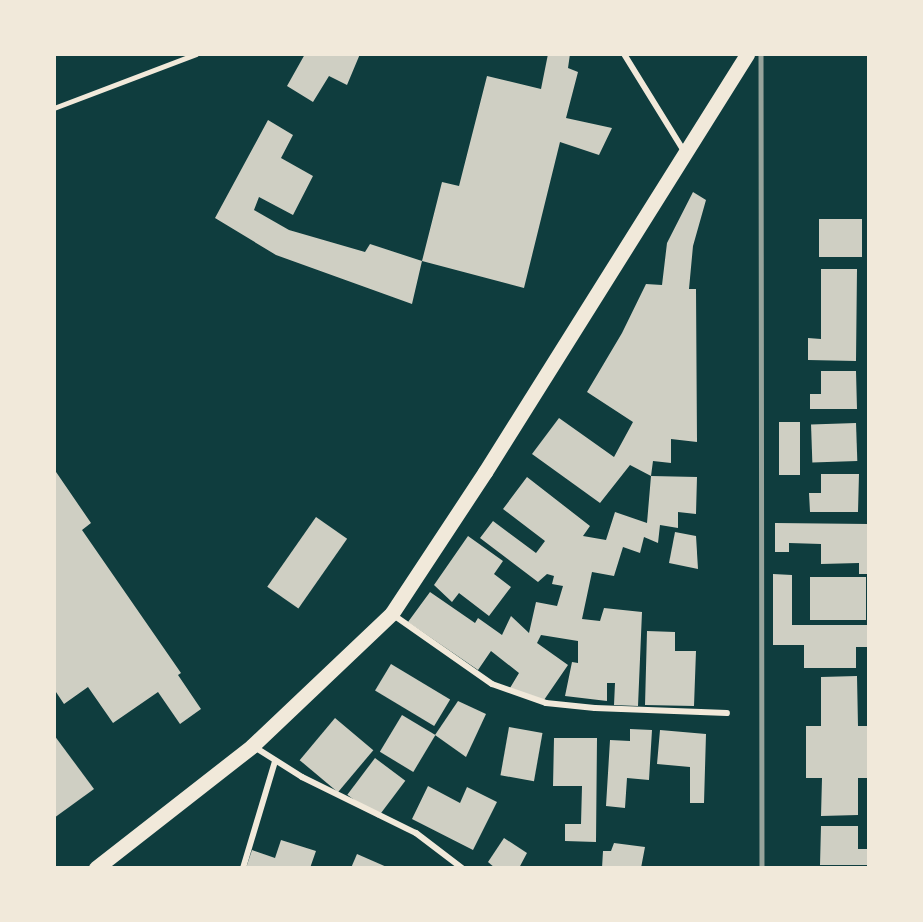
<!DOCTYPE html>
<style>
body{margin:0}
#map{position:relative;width:923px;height:922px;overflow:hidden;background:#0f3d3e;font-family:Manrope,sans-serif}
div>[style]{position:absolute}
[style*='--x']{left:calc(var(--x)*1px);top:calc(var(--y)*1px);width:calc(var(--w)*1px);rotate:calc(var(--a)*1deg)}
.building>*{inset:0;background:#cfcfc3;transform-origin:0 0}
.service>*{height:4.5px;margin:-2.25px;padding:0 2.25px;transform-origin:2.25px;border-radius:2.25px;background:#f1e9da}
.minor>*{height:6px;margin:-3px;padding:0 3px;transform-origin:3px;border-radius:3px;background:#f1e9da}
.primary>*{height:15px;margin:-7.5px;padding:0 7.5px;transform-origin:7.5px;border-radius:7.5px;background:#f1e9da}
.rail>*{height:4.5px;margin:-2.25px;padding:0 2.25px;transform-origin:2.25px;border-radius:2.25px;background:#97a49c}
span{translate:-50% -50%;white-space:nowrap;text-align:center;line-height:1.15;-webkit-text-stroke:4.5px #f1e9da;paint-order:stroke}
.frame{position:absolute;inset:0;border:56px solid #f1e9da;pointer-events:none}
</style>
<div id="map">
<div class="building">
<i style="clip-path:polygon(305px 54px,360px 54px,347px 85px,329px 76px,313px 102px,287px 86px)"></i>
<i style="clip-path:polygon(548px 54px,570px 54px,568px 68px,578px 72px,566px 118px,612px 128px,599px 155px,560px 142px,524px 288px,422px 261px,412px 304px,276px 255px,215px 218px,268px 120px,293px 135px,281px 158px,313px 176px,293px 215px,259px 197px,254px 210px,289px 230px,365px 252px,370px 244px,422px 261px,442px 182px,459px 186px,487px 76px,541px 89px)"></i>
<i style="clip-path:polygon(693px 192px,706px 200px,693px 246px,689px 289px,696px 289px,697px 442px,671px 439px,671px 463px,653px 461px,651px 476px,697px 477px,696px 514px,678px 512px,678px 528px,660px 525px,658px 543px,644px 537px,640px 553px,623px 547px,614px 576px,592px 572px,582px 619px,600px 621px,604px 608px,642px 612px,638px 706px,614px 705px,615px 683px,607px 683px,607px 701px,565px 696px,572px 662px,578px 663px,578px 641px,541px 635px,537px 643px,568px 665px,544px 700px,510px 688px,519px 673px,491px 651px,478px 670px,408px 622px,430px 592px,475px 623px,478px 618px,502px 635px,511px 616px,529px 633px,536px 602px,557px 606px,563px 586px,552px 584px,554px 576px,547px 574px,538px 582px,480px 538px,493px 521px,536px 553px,545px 541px,503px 509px,527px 477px,590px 526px,583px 536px,606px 540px,615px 512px,647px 523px,651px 476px,630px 465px,600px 503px,532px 454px,559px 418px,614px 457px,633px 422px,587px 392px,622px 333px,646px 284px,662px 285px,667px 243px)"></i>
<i style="left:819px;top:219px;width:43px;height:38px"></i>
<i style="clip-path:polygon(821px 269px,857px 269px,856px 361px,808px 360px,808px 338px,821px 339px)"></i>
<i style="clip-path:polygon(821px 371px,856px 371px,857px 409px,810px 409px,810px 394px,821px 394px)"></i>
<i style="left:779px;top:422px;width:21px;height:53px"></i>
<i style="left:856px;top:423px;width:38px;height:45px;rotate:88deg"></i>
<i style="clip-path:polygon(54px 469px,91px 523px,82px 530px,181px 673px,178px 675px,201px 709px,180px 724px,158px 692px,113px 723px,88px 687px,64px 704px,54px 689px)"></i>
<i style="clip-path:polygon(821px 474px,859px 474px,858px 512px,810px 512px,809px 493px,821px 493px)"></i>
<i style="left:316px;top:517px;width:38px;height:85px;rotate:35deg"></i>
<i style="clip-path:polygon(775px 523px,869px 524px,869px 574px,859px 574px,859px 563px,821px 564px,821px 544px,789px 543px,789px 552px,775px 552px)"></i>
<i style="clip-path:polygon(675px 532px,696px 536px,698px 569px,669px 563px)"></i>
<i style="clip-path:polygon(468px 536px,503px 561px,494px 574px,511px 587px,489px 616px,459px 593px,452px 602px,434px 585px)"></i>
<i style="clip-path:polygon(773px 574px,792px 575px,792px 625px,869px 625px,869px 647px,856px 647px,856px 668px,804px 668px,804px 645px,773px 645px)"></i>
<i style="left:866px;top:577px;width:43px;height:56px;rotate:90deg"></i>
<i style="clip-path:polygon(647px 631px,675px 632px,675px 651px,696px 651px,694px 706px,645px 705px)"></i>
<i style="left:391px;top:664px;width:69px;height:31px;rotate:31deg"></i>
<i style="clip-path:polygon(857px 676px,858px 726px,869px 726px,867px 778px,858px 778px,858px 815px,821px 816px,822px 778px,806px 778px,806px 726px,821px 726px,821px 677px)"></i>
<i style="clip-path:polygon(458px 701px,486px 714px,466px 757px,435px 735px)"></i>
<i style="left:402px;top:715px;width:39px;height:43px;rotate:31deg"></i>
<i style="left:335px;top:718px;width:50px;height:55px;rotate:40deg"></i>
<i style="left:509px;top:727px;width:34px;height:49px;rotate:10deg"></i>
<i style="clip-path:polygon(630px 729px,652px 730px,649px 780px,627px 778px,625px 808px,606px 806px,610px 740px,630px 741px)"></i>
<i style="clip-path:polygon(660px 730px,706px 734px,704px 803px,690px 803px,690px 767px,657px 764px)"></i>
<i style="clip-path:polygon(54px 735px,94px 789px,54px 818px)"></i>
<i style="clip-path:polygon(554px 738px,597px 738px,596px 842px,565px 841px,565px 824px,581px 824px,582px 786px,553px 786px)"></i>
<i style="left:375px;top:758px;width:38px;height:46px;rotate:37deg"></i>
<i style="clip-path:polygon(428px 786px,460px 803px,467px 787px,497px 802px,473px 850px,412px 819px)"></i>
<i style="clip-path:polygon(821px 826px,858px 826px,858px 849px,869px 849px,869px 865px,820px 865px)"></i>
<i style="clip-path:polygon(504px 838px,527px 853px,519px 868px,495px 868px,488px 862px)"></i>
<i style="clip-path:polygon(281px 840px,316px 851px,310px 868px,246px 868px,252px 850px,275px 858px)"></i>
<i style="clip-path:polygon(614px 843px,645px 847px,641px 868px,602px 868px,603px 851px,611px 851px)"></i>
<i style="clip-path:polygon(357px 854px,389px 868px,351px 868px)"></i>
</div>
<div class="service">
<i style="--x:54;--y:108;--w:152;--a:-20.8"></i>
</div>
<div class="minor">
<i style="--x:624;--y:54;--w:114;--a:58.3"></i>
<i style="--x:392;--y:614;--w:122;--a:35"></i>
<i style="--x:492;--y:684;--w:57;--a:19.4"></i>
<i style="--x:546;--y:703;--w:49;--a:5.8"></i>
<i style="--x:595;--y:708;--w:132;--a:2.2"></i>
<i style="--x:253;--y:746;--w:58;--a:32.3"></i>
<i style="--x:302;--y:777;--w:127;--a:26.2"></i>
<i style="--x:416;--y:833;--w:58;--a:37.3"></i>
<i style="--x:243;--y:868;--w:112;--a:-73.3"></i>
</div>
<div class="primary">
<i style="--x:96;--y:868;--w:198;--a:-38"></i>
<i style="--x:252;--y:746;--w:193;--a:-43.5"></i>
<i style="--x:392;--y:613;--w:169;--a:-56.6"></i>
<i style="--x:485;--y:472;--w:493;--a:-57.9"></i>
</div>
<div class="rail">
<i style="--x:761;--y:54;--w:814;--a:89.93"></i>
</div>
<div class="frame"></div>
</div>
